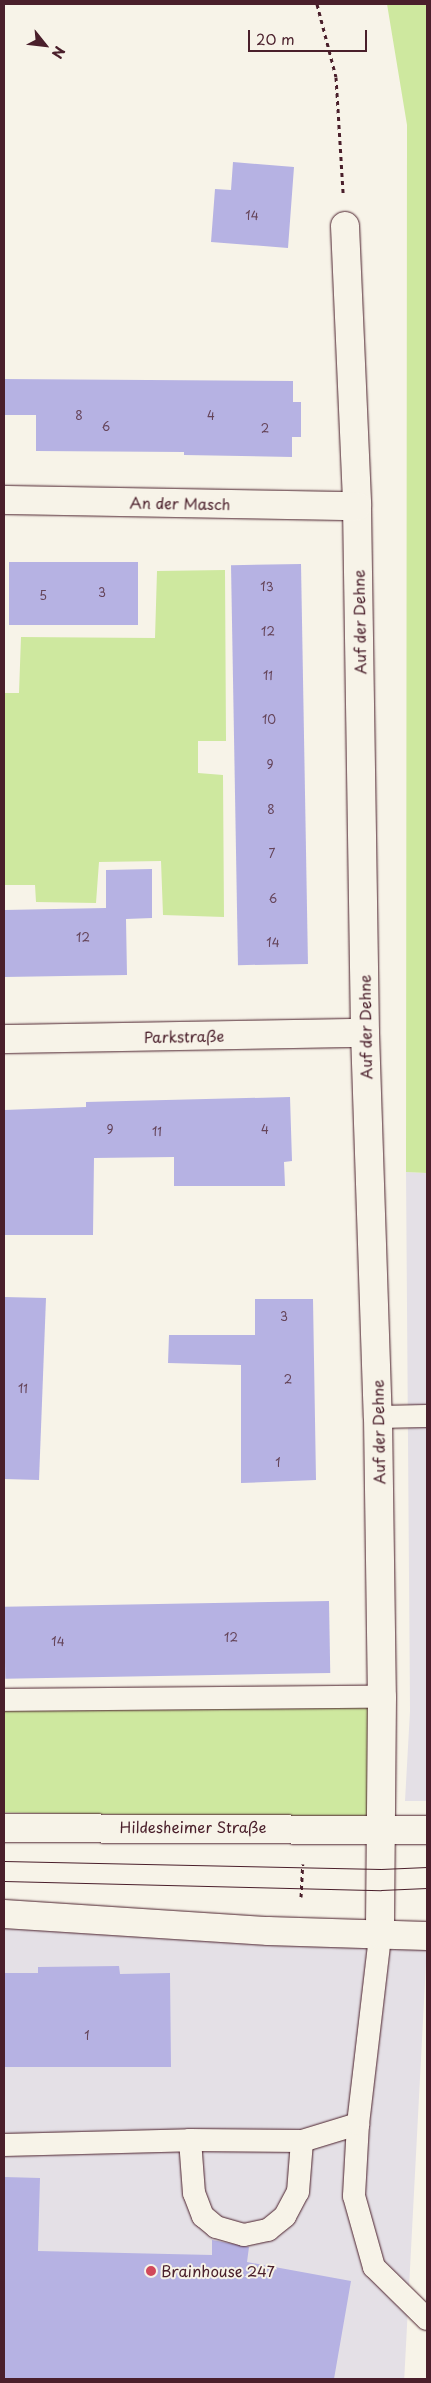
<!DOCTYPE html>
<meta charset="utf-8">
<style>
body{margin:0}
#map{position:relative;width:431px;height:2383px;overflow:hidden;background:#f7f3e8;font-family:"Playpen Sans",sans-serif}
div>[style]{position:absolute}
[style*='--x']{left:calc(var(--x)*1px);top:calc(var(--y)*1px);width:calc(var(--w)*1px);rotate:calc(var(--a)*1deg)}
.built>*{inset:0;background:#e4e0e6;transform-origin:0 0}
.green>*{inset:0;background:#cee89f;transform-origin:0 0}
.building>*{inset:0;background:#b6b2e3;transform-origin:0 0}
.path>*{height:3px;margin-top:-1.5px;transform-origin:0;background:repeating-linear-gradient(90deg,#4a1f2b 0 4px,transparent 0 8px)}
.roads{filter:drop-shadow(0 0 1px #4a1f2b) drop-shadow(0 0 1px #4a1f2b)}
.service>*{height:22px;margin:-11px;padding:0 11px;transform-origin:11px;border-radius:11px;background:#f7f3e8}
.minor>*{height:28px;margin:-14px;padding:0 14px;transform-origin:14px;border-radius:14px;background:#f7f3e8}
.secondary>*{height:28px;margin:-14px;padding:0 14px;transform-origin:14px;border-radius:14px;background:#f7f3e8}
.tram>*{height:1px;margin:-0.5px;padding:0 0.5px;transform-origin:0.5px;border-radius:0.5px;background:#4a1f2b}
.dots>*{width:14px;height:14px;translate:-50% -50%;box-sizing:border-box;border:2px solid #f7f3e8;border-radius:50%}
span{translate:-50% -50%;white-space:nowrap;text-align:center;line-height:1.15;-webkit-text-stroke:4px #f7f3e8;paint-order:stroke}
.number-label{font-size:12px;color:#654459}
.number-label span{-webkit-text-stroke-width:0}
.street-label{font-size:15px;color:#4a1f2b}
.poi-label{font-size:15px;color:#4a1f2b}
.left{translate:0 -50%;text-align:left}
.frame{position:absolute;inset:0;border:5px solid #4a1f2b;pointer-events:none}
.north{position:absolute;left:20px;top:20px;width:50px;height:50px;-webkit-text-stroke:4px #f7f3e8;paint-order:stroke;rotate:119deg;font-size:14px;font-weight:700;line-height:20px;text-align:center;color:#4a1f2b}
.north::after{content:'';display:block;margin:auto;width:18px;height:22px;background:#4a1f2b;clip-path:polygon(50% 0,100% 100%,50% 72%,0 100%)}
.scale{position:absolute;left:248px;top:30px;width:119px;height:22px;box-sizing:border-box;border:2px solid #4a1f2b;border-top:0;padding-left:6px;font-size:15px;line-height:18px;white-space:nowrap;color:#4a1f2b;-webkit-text-stroke:4px #f7f3e8;paint-order:stroke}
</style>
<div id="map">
<div class="built">
<i style="clip-path:polygon(406px 1172px,427px 1173px,427px 1801px,405px 1801px,410px 1711px)"></i>
<i style="left:4px;top:1914px;width:424px;height:465px;rotate:3deg"></i>
</div>
<div class="green">
<i style="clip-path:polygon(387px 4px,427px 4px,427px 1173px,406px 1172px,407px 125px)"></i>
<i style="clip-path:polygon(225px 570px,226px 741px,198px 741px,198px 773px,223px 775px,224px 917px,163px 915px,161px 861px,99px 862px,96px 903px,36px 902px,35px 885px,4px 885px,4px 693px,19px 693px,21px 637px,155px 638px,157px 571px)"></i>
<i style="left:374px;top:1705px;width:114px;height:370px;rotate:91deg"></i>
</div>
<div class="building">
<i style="clip-path:polygon(233px 162px,294px 167px,288px 248px,211px 242px,215px 189px,231px 190px)"></i>
<i style="clip-path:polygon(4px 379px,293px 381px,293px 402px,301px 402px,301px 437px,292px 437px,292px 457px,184px 455px,184px 452px,36px 451px,36px 415px,4px 415px)"></i>
<i style="left:9px;top:562px;width:129px;height:63px"></i>
<i style="left:301px;top:564px;width:400px;height:70px;rotate:89deg"></i>
<i style="clip-path:polygon(152px 869px,152px 918px,126px 919px,127px 975px,4px 977px,4px 910px,106px 908px,106px 870px)"></i>
<i style="clip-path:polygon(290px 1097px,292px 1161px,284px 1162px,285px 1186px,174px 1186px,174px 1157px,94px 1158px,93px 1235px,4px 1235px,4px 1110px,86px 1107px,86px 1102px)"></i>
<i style="clip-path:polygon(4px 1297px,46px 1298px,39px 1480px,4px 1479px)"></i>
<i style="clip-path:polygon(255px 1299px,313px 1299px,316px 1480px,241px 1483px,241px 1365px,168px 1363px,169px 1335px,255px 1335px)"></i>
<i style="left:329px;top:1601px;width:72px;height:325px;rotate:89deg"></i>
<i style="clip-path:polygon(119px 1966px,120px 1974px,170px 1973px,171px 2067px,4px 2067px,4px 1973px,38px 1973px,38px 1967px)"></i>
<i style="clip-path:polygon(4px 2177px,40px 2178px,38px 2251px,212px 2255px,212px 2240px,249px 2247px,247px 2262px,351px 2281px,334px 2379px,4px 2379px)"></i>
</div>
<div class="path">
<i style="--x:317;--y:4;--w:75;--a:75.4"></i>
<i style="--x:336;--y:77;--w:116;--a:86.5"></i>
<i style="--x:301;--y:1897;--w:33;--a:-87"></i>
</div>
<div class="roads">
<div class="service">
<i style="--x:378;--y:1417;--w:49;--a:-1.2"></i>
<i style="--x:4;--y:1700;--w:378;--a:-0.5"></i>
<i style="--x:358;--y:2124;--w:72;--a:93.2"></i>
<i style="--x:354;--y:2196;--w:74;--a:74.3"></i>
<i style="--x:374;--y:2267;--w:74;--a:44.5"></i>
<i style="--x:190;--y:2140;--w:53;--a:85.7"></i>
<i style="--x:194;--y:2193;--w:25;--a:69"></i>
<i style="--x:203;--y:2216;--w:17;--a:40"></i>
<i style="--x:216;--y:2227;--w:29;--a:16"></i>
<i style="--x:244;--y:2235;--w:25;--a:-12"></i>
<i style="--x:268;--y:2230;--w:22;--a:-39"></i>
<i style="--x:285;--y:2216;--w:27;--a:-62"></i>
<i style="--x:298;--y:2192;--w:51;--a:-85.5"></i>
<i style="--x:4;--y:2145;--w:186;--a:-1.5"></i>
<i style="--x:190;--y:2140;--w:112;--a:0.5"></i>
<i style="--x:302;--y:2141;--w:59;--a:-16.9"></i>
<i style="--x:358;--y:2124;--w:189;--a:-83.3"></i>
</div>
<div class="minor">
<i style="--x:345;--y:226;--w:280;--a:87.5"></i>
<i style="--x:357;--y:506;--w:527;--a:89.13"></i>
<i style="--x:365;--y:1033;--w:384;--a:88.1"></i>
<i style="--x:378;--y:1417;--w:280;--a:89.2"></i>
<i style="--x:382;--y:1697;--w:239;--a:90.5"></i>
<i style="--x:4;--y:500;--w:353;--a:1"></i>
<i style="--x:4;--y:1039;--w:361;--a:-1"></i>
</div>
<div class="secondary">
<i style="--x:4;--y:1828;--w:423;--a:0.3"></i>
<i style="--x:4;--y:1914;--w:265;--a:3.7"></i>
<i style="--x:268;--y:1931;--w:159;--a:1.8"></i>
</div>
</div>
<div class="tram">
<i style="--x:4;--y:1861;--w:377;--a:1.2"></i>
<i style="--x:381;--y:1869;--w:46;--a:-2.5"></i>
<i style="--x:4;--y:1881;--w:377;--a:1.4"></i>
<i style="--x:381;--y:1890;--w:46;--a:-2.5"></i>
</div>
<div class="dots">
<i style="left:151px;top:2271px;background:#d1495b"></i>
</div>
<div class="number-label">
<span style="left:252px;top:216px">14</span>
<span style="left:79px;top:416px">8</span>
<span style="left:211px;top:416px">4</span>
<span style="left:106px;top:427px">6</span>
<span style="left:265px;top:429px">2</span>
<span style="left:267px;top:587px">13</span>
<span style="left:102px;top:593px">3</span>
<span style="left:43px;top:596px">5</span>
<span style="left:268px;top:632px">12</span>
<span style="left:268px;top:676px">11</span>
<span style="left:269px;top:720px">10</span>
<span style="left:270px;top:765px">9</span>
<span style="left:271px;top:810px">8</span>
<span style="left:272px;top:854px">7</span>
<span style="left:273px;top:899px">6</span>
<span style="left:83px;top:938px">12</span>
<span style="left:273px;top:943px">14</span>
<span style="left:110px;top:1130px">9</span>
<span style="left:265px;top:1130px">4</span>
<span style="left:157px;top:1132px">11</span>
<span style="left:284px;top:1317px">3</span>
<span style="left:288px;top:1380px">2</span>
<span style="left:23px;top:1389px">11</span>
<span style="left:278px;top:1463px">1</span>
<span style="left:231px;top:1638px">12</span>
<span style="left:58px;top:1642px">14</span>
<span style="left:87px;top:2036px">1</span>
</div>
<div class="street-label">
<span style="left:180px;top:503px;rotate:1deg">An der Masch</span>
<span style="left:359px;top:622px;rotate:-91deg">Auf der Dehne</span>
<span style="left:365px;top:1027px;rotate:-91deg">Auf der Dehne</span>
<span style="left:184px;top:1036px;rotate:-1deg">Parkstraße</span>
<span style="left:378px;top:1432px;rotate:-91deg">Auf der Dehne</span>
<span style="left:193px;top:1827px">Hildesheimer Straße</span>
</div>
<div class="poi-label">
<span class="left" style="left:161px;top:2271px">Brainhouse 247</span>
</div>
<div class="frame"></div>
<div class="north">N</div>
<div class="scale">20 m</div>
</div>
